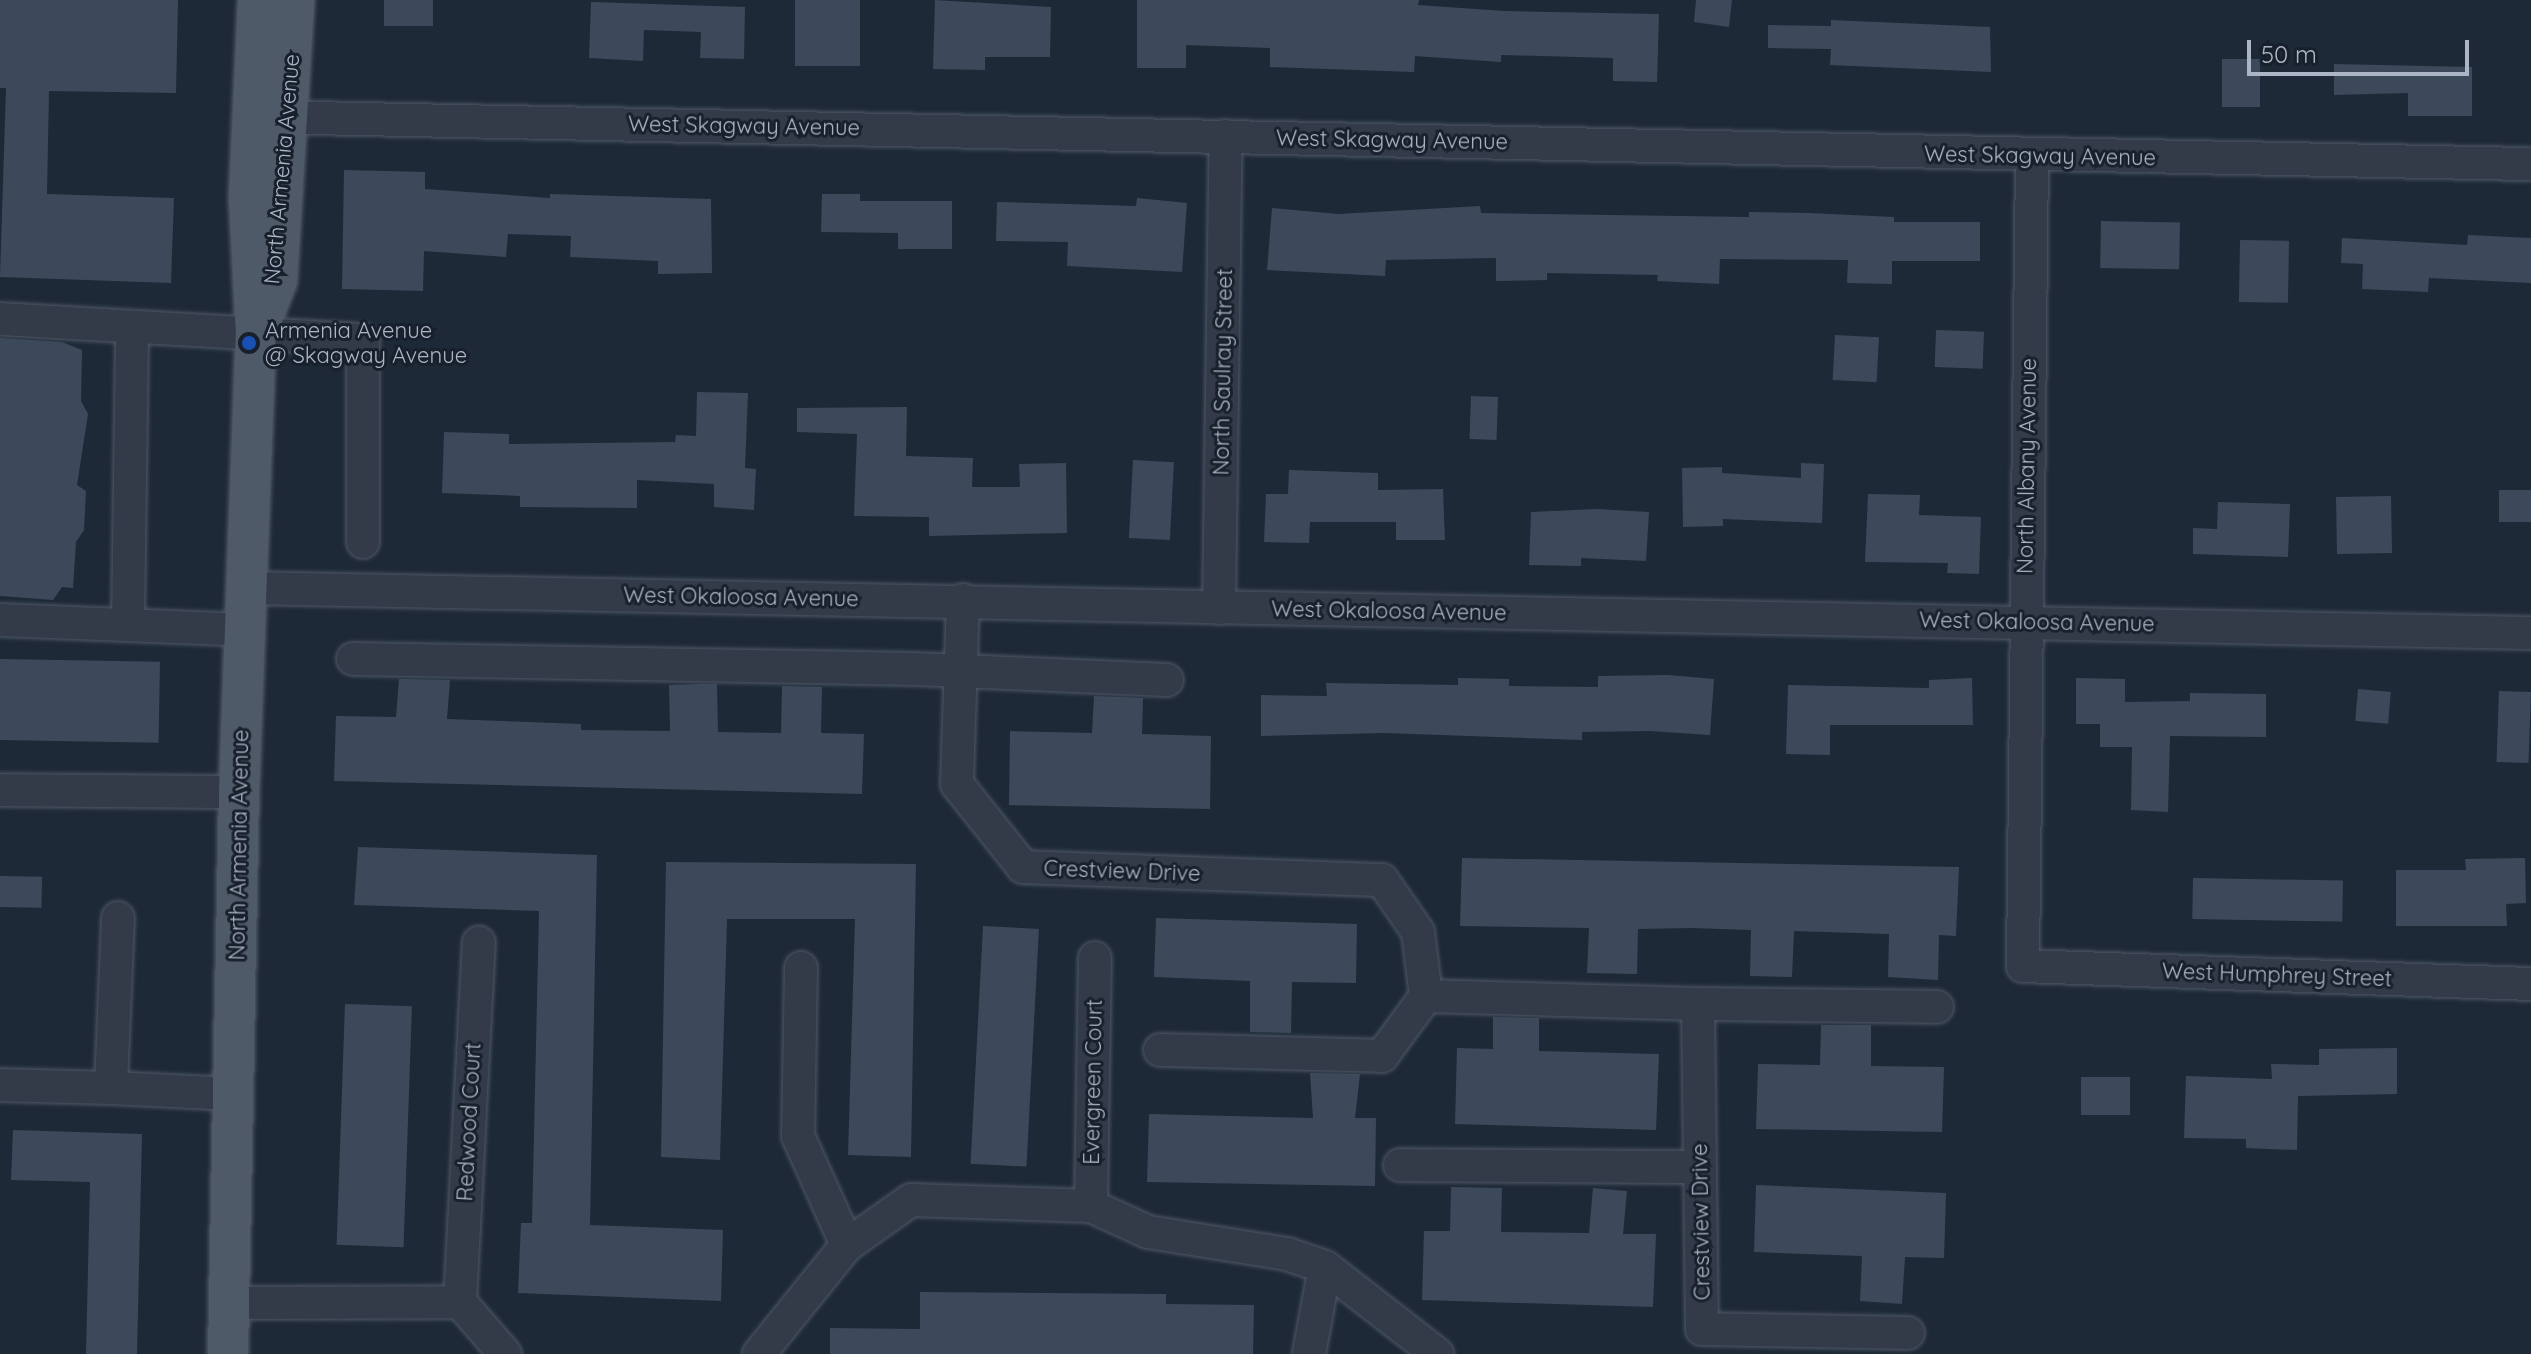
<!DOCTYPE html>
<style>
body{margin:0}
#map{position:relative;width:2531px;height:1354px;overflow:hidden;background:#1e2937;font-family:Quicksand,sans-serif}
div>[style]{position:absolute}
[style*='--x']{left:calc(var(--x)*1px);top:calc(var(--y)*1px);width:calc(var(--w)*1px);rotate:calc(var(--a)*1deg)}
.building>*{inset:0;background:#3c495a;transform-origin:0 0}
.roads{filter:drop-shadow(0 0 2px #4f5866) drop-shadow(0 0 2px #4f5866)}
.minor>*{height:32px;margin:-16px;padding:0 16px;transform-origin:16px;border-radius:16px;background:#323b47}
.major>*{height:40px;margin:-20px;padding:0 20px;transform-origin:20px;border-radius:20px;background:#4f5a68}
.dots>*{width:22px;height:22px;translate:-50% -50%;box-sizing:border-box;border:4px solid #17202b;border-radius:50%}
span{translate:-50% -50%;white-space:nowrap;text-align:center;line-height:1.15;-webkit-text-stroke:6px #17202b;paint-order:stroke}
.street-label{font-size:22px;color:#abb5c5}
.poi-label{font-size:22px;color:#abb5c5}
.left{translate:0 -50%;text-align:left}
.scale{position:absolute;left:2247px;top:40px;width:222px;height:36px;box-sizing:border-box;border:4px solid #abb5c5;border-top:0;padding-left:10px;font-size:24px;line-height:28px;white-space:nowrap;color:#abb5c5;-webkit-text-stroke:6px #17202b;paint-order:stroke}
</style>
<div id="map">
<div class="building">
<i style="clip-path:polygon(0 0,178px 0,176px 93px,49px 91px,47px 194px,174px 198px,171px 283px,0 277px,6px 88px,0 88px)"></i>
<i style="left:384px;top:0;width:49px;height:26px"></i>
<i style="left:795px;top:0;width:65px;height:66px"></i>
<i style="clip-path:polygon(935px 0,1051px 7px,1050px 57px,985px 57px,985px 70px,933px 69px)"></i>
<i style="clip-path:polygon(1137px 0,1419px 0,1418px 5px,1504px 11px,1659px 14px,1657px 82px,1613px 81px,1613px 58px,1501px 55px,1501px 62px,1415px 56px,1414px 72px,1270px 67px,1270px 48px,1186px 45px,1186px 68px,1137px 68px)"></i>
<i style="clip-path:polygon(1696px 0,1732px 0,1729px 27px,1694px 22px)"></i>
<i style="clip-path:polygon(591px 2px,745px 7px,744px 59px,700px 58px,701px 32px,644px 30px,643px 61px,589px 58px)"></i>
<i style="clip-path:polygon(1831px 20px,1990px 27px,1991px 72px,1830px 65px,1831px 49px,1768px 48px,1768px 25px,1831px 26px)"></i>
<i style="left:2222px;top:59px;width:38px;height:48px"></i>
<i style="clip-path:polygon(2334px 64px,2472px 67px,2472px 116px,2408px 116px,2408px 93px,2334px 95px)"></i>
<i style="clip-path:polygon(344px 170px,425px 172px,425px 189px,550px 198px,550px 194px,711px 199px,712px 273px,658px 274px,658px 261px,570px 257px,571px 236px,508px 234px,506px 257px,424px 251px,423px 291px,342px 289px)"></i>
<i style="clip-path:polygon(822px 194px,860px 194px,860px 201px,952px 201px,952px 249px,898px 249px,898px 233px,821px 232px)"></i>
<i style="clip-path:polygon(1137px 198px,1187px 203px,1182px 272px,1067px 266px,1068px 242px,996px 241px,997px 202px,1136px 206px)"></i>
<i style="clip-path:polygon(1480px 206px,1481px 213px,1749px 217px,1749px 212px,1810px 213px,1894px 217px,1894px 222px,1980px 222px,1980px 261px,1892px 261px,1892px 284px,1847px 283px,1848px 260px,1720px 259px,1719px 284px,1657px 281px,1658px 275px,1547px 273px,1547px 280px,1496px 281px,1496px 258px,1386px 260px,1385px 276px,1267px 270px,1272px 208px,1338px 214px)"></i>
<i style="left:2101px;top:221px;width:79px;height:47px;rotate:1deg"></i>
<i style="clip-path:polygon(2468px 235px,2531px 238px,2531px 283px,2429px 278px,2428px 292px,2362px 289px,2363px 264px,2341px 263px,2342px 238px,2467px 245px)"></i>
<i style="left:2240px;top:240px;width:49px;height:62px;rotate:1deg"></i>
<i style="left:1936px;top:330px;width:48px;height:37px;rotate:2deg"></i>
<i style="left:1835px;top:335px;width:44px;height:45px;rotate:3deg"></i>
<i style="clip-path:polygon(0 338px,62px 342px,82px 350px,81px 401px,88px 414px,77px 485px,86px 491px,84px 530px,76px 542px,73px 588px,62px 587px,53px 600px,0 596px)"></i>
<i style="clip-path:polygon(697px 392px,748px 393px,745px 468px,756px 469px,754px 510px,714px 507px,714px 484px,637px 480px,637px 508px,520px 507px,520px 496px,442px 493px,444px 432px,509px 434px,509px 444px,675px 442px,676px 435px,696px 436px)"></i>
<i style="left:1471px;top:396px;width:27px;height:43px;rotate:2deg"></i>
<i style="clip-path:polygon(907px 407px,906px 456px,973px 458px,972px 487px,1020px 487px,1019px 464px,1066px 463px,1067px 533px,929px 536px,929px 517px,854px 516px,857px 434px,797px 432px,797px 408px)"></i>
<i style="left:1133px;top:460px;width:41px;height:78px;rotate:3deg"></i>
<i style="clip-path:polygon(1801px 463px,1824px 464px,1822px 523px,1723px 519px,1723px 526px,1683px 527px,1682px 468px,1722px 467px,1722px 473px,1801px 478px)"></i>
<i style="clip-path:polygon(1289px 470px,1378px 473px,1378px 490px,1443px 489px,1445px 540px,1396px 540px,1396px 522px,1310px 522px,1309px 543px,1264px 542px,1266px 494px,1288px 494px)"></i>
<i style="left:2499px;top:490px;width:32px;height:32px"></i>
<i style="clip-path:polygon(1868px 494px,1920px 495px,1919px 515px,1981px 517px,1979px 574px,1947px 573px,1948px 563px,1865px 562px)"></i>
<i style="left:2391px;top:496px;width:57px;height:55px;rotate:89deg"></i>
<i style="clip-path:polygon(2218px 502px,2290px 504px,2288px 557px,2193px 554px,2193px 528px,2217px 529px)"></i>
<i style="clip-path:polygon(1597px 509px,1649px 512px,1646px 561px,1581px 558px,1581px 566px,1529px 565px,1531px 512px)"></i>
<i style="left:0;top:659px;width:160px;height:81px;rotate:1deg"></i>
<i style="clip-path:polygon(1668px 675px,1714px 679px,1710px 735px,1650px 731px,1582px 732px,1582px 740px,1384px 733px,1261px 736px,1261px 695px,1327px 696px,1326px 683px,1458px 685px,1458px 678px,1509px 679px,1509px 686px,1598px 687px,1598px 676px)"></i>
<i style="clip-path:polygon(1972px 678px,1973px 725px,1830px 725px,1830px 755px,1786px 754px,1788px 685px,1929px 688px,1929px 680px)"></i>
<i style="clip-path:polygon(2076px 678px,2125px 679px,2125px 702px,2190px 701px,2190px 693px,2266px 694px,2266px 737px,2170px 736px,2168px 812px,2131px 810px,2132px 747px,2100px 747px,2100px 724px,2076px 724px)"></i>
<i style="clip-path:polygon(399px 679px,450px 680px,447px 719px,581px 724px,581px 730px,670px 731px,669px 685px,703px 684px,717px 684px,718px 732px,781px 733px,782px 686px,822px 687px,821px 733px,864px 734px,862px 794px,334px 781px,336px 716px,396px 717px)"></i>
<i style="left:2358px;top:689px;width:33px;height:32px;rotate:5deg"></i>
<i style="left:2499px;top:691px;width:32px;height:71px;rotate:2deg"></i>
<i style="clip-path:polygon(1094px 696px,1143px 698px,1142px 734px,1211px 736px,1210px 809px,1009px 805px,1010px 731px,1092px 733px)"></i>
<i style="clip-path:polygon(358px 847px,597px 855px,590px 1225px,723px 1230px,721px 1301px,518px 1293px,521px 1223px,532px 1223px,539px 911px,354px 905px)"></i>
<i style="clip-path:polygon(1462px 858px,1959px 867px,1956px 936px,1939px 935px,1938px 980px,1888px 977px,1889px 934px,1794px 931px,1792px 977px,1750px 976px,1751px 930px,1692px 928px,1638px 929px,1637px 974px,1587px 973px,1589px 928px,1460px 926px)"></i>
<i style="clip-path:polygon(2525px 858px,2526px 903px,2506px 904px,2507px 926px,2396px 926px,2396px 870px,2466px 870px,2465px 859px)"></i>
<i style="clip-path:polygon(666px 862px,916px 864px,911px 1157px,848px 1155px,855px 919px,727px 919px,720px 1160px,661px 1157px)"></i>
<i style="left:0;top:876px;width:42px;height:31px;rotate:1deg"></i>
<i style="left:2193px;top:878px;width:150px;height:41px;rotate:1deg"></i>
<i style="clip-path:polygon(1156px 918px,1357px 924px,1356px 983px,1292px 982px,1291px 1033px,1250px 1032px,1250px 981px,1154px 977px)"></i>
<i style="left:983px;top:926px;width:56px;height:238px;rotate:3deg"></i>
<i style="left:345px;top:1004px;width:67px;height:241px;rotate:2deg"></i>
<i style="clip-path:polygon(1493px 1017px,1539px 1018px,1539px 1051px,1659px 1054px,1656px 1130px,1455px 1124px,1457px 1048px,1493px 1049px)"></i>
<i style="clip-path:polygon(1821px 1025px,1871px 1025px,1871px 1066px,1944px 1067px,1942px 1132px,1756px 1129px,1758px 1064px,1820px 1065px)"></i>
<i style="clip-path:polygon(2397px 1048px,2397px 1094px,2298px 1096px,2297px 1150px,2246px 1148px,2246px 1139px,2184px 1138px,2186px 1076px,2272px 1079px,2271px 1064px,2319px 1065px,2319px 1049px)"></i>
<i style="clip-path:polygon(1310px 1073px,1360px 1074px,1355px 1118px,1376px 1118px,1375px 1186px,1147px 1182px,1149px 1114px,1313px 1118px)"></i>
<i style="left:2081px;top:1077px;width:49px;height:38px"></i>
<i style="clip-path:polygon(13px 1130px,142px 1134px,137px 1354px,86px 1354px,90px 1182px,11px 1180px)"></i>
<i style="clip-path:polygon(1756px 1185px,1946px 1193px,1944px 1258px,1905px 1257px,1902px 1304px,1860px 1301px,1862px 1256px,1754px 1252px)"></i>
<i style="clip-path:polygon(1451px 1187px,1502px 1188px,1501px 1232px,1589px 1233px,1593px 1188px,1627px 1191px,1623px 1234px,1656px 1234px,1653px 1307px,1422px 1300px,1424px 1231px,1450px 1231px)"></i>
<i style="clip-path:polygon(920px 1292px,1166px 1294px,1166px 1304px,1254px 1305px,1253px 1354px,830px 1354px,830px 1328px,920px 1329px)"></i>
</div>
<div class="roads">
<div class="minor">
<i style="--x:263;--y:117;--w:2268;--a:1.19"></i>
<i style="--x:2032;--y:157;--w:809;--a:90.64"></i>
<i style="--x:2023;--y:966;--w:508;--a:2.03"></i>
<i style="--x:0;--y:319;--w:364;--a:3.3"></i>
<i style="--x:363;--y:340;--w:202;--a:90"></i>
<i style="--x:247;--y:588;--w:2284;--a:1.13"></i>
<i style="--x:963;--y:600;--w:184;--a:91.9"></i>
<i style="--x:957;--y:784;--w:106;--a:51.5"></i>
<i style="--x:1023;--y:867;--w:359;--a:2.1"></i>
<i style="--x:1382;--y:880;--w:63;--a:55.3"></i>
<i style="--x:1418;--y:932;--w:64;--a:82.9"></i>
<i style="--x:1426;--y:996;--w:272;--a:1.7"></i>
<i style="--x:1698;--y:1004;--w:325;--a:89.3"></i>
<i style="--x:1702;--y:1329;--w:206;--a:1.1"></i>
<i style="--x:1219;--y:608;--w:472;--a:-89.2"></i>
<i style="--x:0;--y:620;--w:246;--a:2.3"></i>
<i style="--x:128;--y:624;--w:295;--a:-89.2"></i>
<i style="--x:353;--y:659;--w:562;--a:1.02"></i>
<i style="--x:915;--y:669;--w:252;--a:2.5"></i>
<i style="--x:0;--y:790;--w:239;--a:0.5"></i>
<i style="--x:118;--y:918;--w:170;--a:92.4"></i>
<i style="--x:111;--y:1088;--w:122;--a:2.8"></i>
<i style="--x:801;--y:968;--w:168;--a:91"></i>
<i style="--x:798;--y:1136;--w:120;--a:65.8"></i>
<i style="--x:1698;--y:1004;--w:239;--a:0.7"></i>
<i style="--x:1160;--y:1050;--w:222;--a:1.5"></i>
<i style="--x:1382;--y:1056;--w:74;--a:-53.7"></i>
<i style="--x:0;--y:1085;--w:111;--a:1.5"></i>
<i style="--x:1400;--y:1165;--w:300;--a:0.4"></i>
<i style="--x:1091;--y:1206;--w:248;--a:-89.1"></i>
<i style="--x:460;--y:1302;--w:360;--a:-87"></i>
<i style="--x:229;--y:1303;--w:231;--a:-0.2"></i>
<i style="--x:460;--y:1302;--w:69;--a:49.1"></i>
<i style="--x:759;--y:1354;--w:140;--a:-51.1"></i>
<i style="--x:847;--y:1245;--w:78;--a:-35.1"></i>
<i style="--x:911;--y:1200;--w:180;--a:1.9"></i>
<i style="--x:1091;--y:1206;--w:63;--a:24.5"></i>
<i style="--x:1148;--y:1232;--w:141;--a:9"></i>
<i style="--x:1287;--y:1254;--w:40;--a:18.9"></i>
<i style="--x:1325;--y:1267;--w:142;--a:37.8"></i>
<i style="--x:1309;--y:1354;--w:88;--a:-79.6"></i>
</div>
<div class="major">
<i style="--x:260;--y:324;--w:47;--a:-68.9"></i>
<i style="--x:277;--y:280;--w:281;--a:-86.5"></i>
<i style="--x:228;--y:1354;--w:562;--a:-88.88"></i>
<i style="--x:239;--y:792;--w:457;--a:-87.9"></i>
<i style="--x:256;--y:335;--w:136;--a:-92.9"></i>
<i style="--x:249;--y:199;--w:199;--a:-87.4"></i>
</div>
</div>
<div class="dots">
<i style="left:249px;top:343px;background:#1a4fb4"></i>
</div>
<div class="street-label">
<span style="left:744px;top:126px;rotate:1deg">West Skagway Avenue</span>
<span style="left:1392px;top:140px;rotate:1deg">West Skagway Avenue</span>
<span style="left:2040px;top:156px;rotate:1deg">West Skagway Avenue</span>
<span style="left:282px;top:169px;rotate:-85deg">North Armenia Avenue</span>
<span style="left:1223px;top:372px;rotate:-89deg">North Saulray Street</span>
<span style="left:2027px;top:466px;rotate:-89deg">North Albany Avenue</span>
<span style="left:741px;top:597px;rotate:1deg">West Okaloosa Avenue</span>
<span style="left:1389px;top:611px;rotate:1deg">West Okaloosa Avenue</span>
<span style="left:2037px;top:622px;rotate:1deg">West Okaloosa Avenue</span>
<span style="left:239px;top:845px;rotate:-89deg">North Armenia Avenue</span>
<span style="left:1122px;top:871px;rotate:2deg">Crestview Drive</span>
<span style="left:2277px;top:975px;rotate:2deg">West Humphrey Street</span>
<span style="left:1093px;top:1082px;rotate:-89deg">Evergreen Court</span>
<span style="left:469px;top:1122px;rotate:-87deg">Redwood Court</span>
<span style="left:1701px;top:1222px;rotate:-91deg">Crestview Drive</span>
</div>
<div class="poi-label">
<span class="left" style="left:265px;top:343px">Armenia Avenue<br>@ Skagway Avenue</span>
</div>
<div class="scale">50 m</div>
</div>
